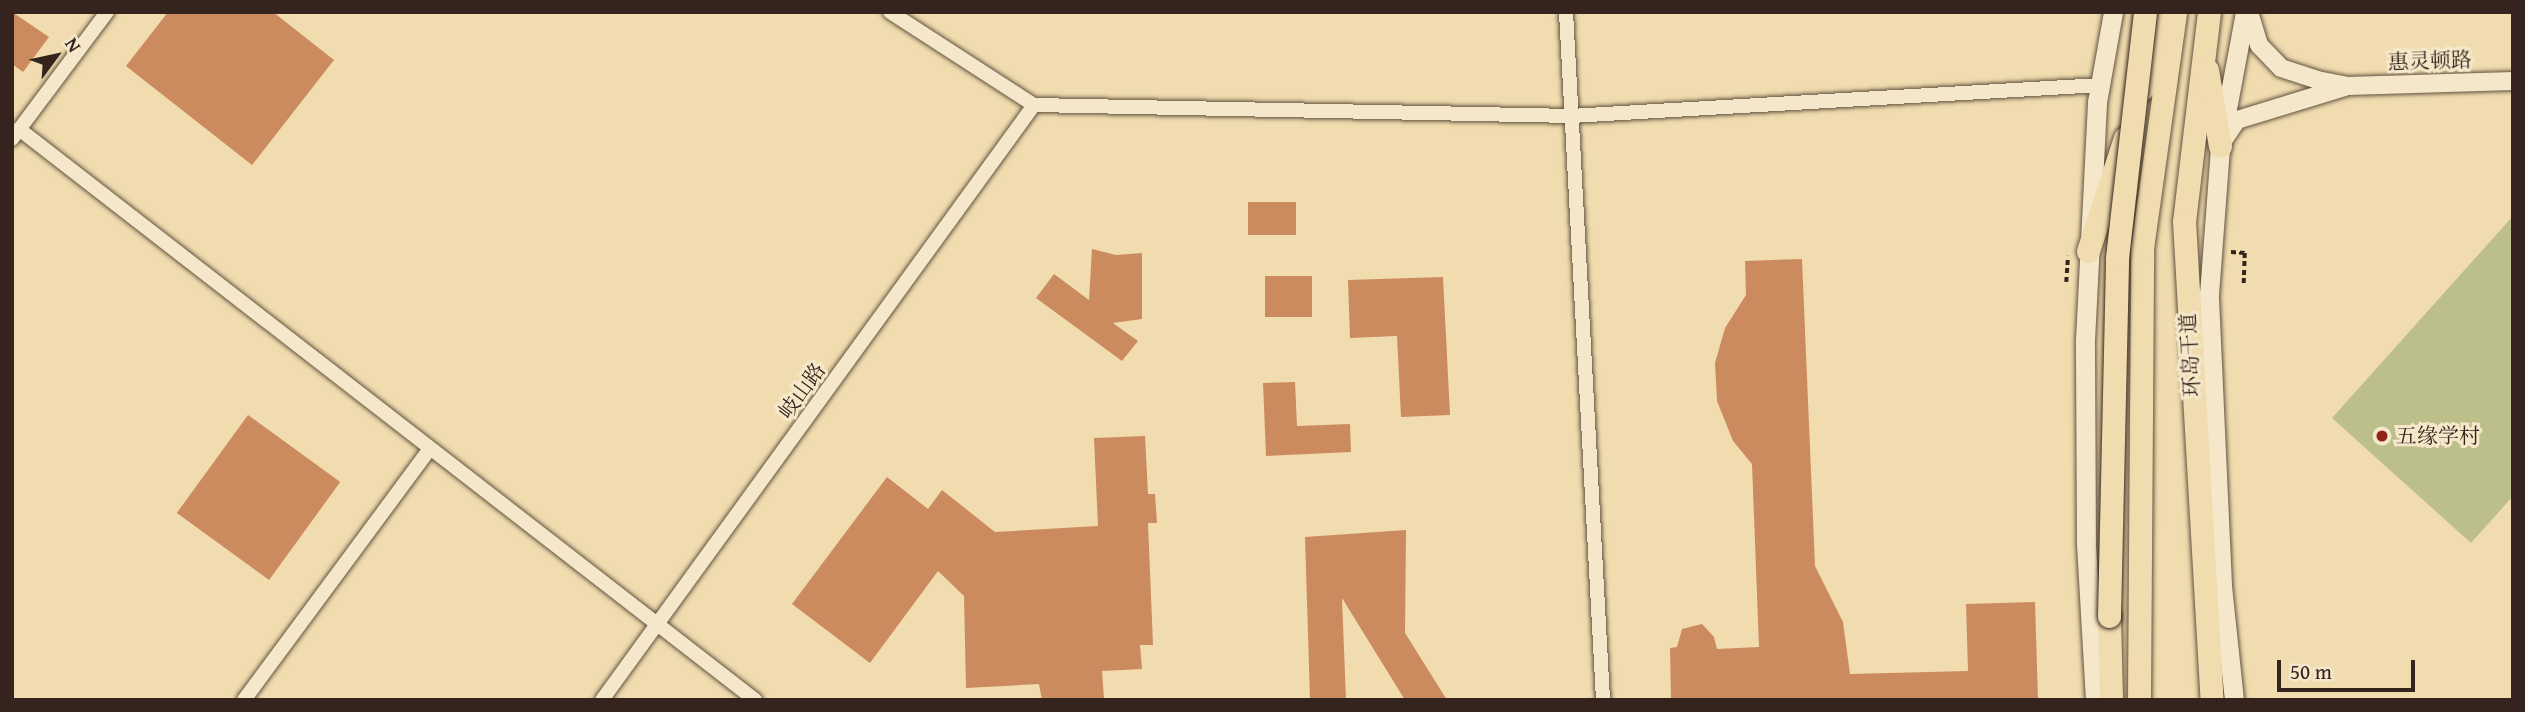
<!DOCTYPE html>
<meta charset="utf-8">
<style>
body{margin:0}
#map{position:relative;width:2525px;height:712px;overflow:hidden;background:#f0dcae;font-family:"Gentium Book Plus","Noto Serif SC",serif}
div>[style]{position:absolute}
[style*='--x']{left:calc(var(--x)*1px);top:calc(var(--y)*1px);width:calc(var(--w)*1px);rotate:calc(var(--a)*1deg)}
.green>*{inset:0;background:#bcbf89}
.building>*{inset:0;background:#cb8b5f;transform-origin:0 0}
.path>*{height:3.5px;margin-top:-1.75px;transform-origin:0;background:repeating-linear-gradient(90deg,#34241d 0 5px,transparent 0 8.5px)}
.roads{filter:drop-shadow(0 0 2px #635241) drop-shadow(0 0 2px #635241)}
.minor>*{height:14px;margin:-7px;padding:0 7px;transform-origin:7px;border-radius:7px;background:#f5e8ca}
.tertiary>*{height:18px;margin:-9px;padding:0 9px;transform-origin:9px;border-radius:9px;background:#f5e8ca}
.secondary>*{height:19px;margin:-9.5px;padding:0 9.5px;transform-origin:9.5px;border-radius:9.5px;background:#f5e8ca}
.trunk>*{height:23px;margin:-11.5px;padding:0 11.5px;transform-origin:11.5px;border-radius:11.5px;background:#f0dcae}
.bridges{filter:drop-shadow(0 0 2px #34241d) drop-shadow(0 0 2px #34241d)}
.trunk-bridge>*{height:23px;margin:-11.5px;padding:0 11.5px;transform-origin:11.5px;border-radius:11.5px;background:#f0dcae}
.dots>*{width:19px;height:19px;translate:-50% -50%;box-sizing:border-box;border:4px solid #f5e8ca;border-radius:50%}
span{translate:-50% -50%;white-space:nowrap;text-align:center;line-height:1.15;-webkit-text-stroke:6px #f5e8ca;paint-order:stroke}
.street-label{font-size:21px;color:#34241d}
.poi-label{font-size:21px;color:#34241d}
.left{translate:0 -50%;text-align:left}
.frame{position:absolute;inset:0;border:14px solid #34241d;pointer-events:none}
.north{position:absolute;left:21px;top:21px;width:70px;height:70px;-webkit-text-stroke:5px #f5e8ca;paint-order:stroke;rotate:57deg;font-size:19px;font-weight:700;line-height:28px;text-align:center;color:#34241d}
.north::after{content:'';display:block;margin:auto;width:24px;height:32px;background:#34241d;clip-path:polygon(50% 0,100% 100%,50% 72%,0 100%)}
.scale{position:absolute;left:2277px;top:660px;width:138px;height:32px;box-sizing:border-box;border:4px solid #34241d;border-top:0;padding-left:9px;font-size:21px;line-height:24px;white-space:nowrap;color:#34241d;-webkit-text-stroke:5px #f5e8ca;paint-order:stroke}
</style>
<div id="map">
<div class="green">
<i style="clip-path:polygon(2513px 216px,2513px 496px,2471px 543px,2332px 418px)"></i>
</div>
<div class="building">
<i style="clip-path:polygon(12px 12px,49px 37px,23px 72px,12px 64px)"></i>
<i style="clip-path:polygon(168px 12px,273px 12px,334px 60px,252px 165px,126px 66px)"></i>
<i style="left:1248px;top:202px;width:48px;height:33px"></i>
<i style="clip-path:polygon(1092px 249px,1116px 255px,1142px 253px,1142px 319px,1113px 323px,1138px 341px,1122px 361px,1036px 298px,1054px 274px,1089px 300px)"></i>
<i style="clip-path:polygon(1802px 259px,1815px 566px,1843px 622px,1850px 674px,1968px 671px,1966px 604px,2035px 602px,2038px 700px,1671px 700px,1670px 648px,1677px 647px,1682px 629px,1702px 624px,1714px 637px,1717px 649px,1759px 647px,1752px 464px,1733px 441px,1717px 401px,1715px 363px,1725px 328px,1746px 295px,1745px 261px)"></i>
<i style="left:1312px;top:276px;width:41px;height:47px;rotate:90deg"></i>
<i style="clip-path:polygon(1443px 277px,1450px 415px,1401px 417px,1397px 336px,1350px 338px,1348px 280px)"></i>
<i style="clip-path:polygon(1295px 382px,1297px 426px,1350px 424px,1351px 452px,1266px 456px,1263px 383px)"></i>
<i style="left:248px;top:415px;width:114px;height:121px;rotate:36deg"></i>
<i style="clip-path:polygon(1145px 436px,1148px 494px,1155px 494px,1157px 523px,1148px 523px,1153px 645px,1140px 645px,1142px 669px,1102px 671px,1104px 699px,1042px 700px,1039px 684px,966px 688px,964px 596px,938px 571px,870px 663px,792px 604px,887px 477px,928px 509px,942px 490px,995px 532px,1098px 526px,1094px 438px)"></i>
<i style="clip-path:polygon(1406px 530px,1405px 633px,1447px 700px,1405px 700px,1342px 598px,1346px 700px,1310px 700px,1305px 537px)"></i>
</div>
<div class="path">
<i style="--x:2231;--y:252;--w:14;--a:4"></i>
<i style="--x:2245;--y:253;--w:33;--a:92"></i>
<i style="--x:2066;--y:282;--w:26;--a:-86"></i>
</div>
<div class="roads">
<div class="minor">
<i style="--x:890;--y:12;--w:171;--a:32.9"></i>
<i style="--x:1034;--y:105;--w:537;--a:1.17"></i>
<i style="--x:1571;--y:116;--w:530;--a:-3.35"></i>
<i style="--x:1566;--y:12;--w:689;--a:86.92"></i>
<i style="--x:19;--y:129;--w:932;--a:37.8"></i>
<i style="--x:12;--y:139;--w:159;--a:-53.2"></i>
<i style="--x:244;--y:700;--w:312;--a:-53.5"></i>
<i style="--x:602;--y:700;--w:735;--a:-54.02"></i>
</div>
<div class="tertiary">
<i style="--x:2249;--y:12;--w:34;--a:73"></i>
<i style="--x:2259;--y:45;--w:32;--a:46"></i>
<i style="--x:2281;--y:68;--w:38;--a:18"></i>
<i style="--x:2317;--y:80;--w:32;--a:11"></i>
<i style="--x:2348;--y:86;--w:165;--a:-1.7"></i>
<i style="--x:2220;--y:145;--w:30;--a:-56"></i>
<i style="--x:2237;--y:120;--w:113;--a:-17"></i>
</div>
<div class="secondary">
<i style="--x:2095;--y:700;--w:158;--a:-93.3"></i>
<i style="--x:2086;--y:542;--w:202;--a:-90.3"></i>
<i style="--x:2085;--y:340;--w:238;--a:-87.1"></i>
<i style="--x:2097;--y:102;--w:91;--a:-79.9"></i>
<i style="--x:2234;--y:700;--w:116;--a:-96"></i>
<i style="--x:2222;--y:585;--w:291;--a:-92.6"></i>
<i style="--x:2209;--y:294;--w:148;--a:-85.7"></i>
<i style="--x:2220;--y:146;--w:136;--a:-79.4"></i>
</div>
<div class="trunk">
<i style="--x:2209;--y:12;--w:210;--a:96.8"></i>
<i style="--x:2184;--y:221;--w:480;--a:86.7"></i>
<i style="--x:2207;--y:70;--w:77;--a:80.3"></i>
<i style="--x:2142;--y:89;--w:74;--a:-71.8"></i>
<i style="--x:2088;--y:251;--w:119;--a:-71.9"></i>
<i style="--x:2109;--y:616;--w:84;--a:88.6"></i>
<i style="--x:2139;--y:700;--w:452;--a:-89.6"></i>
<i style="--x:2142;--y:248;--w:238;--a:-82"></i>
</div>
</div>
<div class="bridges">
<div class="trunk-bridge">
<i style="--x:2109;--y:616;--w:358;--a:-88.7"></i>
<i style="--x:2117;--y:258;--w:248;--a:-83.5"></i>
</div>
</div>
<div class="dots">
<i style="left:2382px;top:436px;background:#8f2418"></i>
</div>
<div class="street-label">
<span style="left:2430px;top:61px;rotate:-2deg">惠灵顿路</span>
<span style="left:2190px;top:355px;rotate:-93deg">环岛干道</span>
<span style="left:802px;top:391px;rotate:-54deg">岐山路</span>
</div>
<div class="poi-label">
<span class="left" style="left:2396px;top:436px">五缘学村</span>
</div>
<div class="frame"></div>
<div class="north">N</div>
<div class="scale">50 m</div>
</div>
